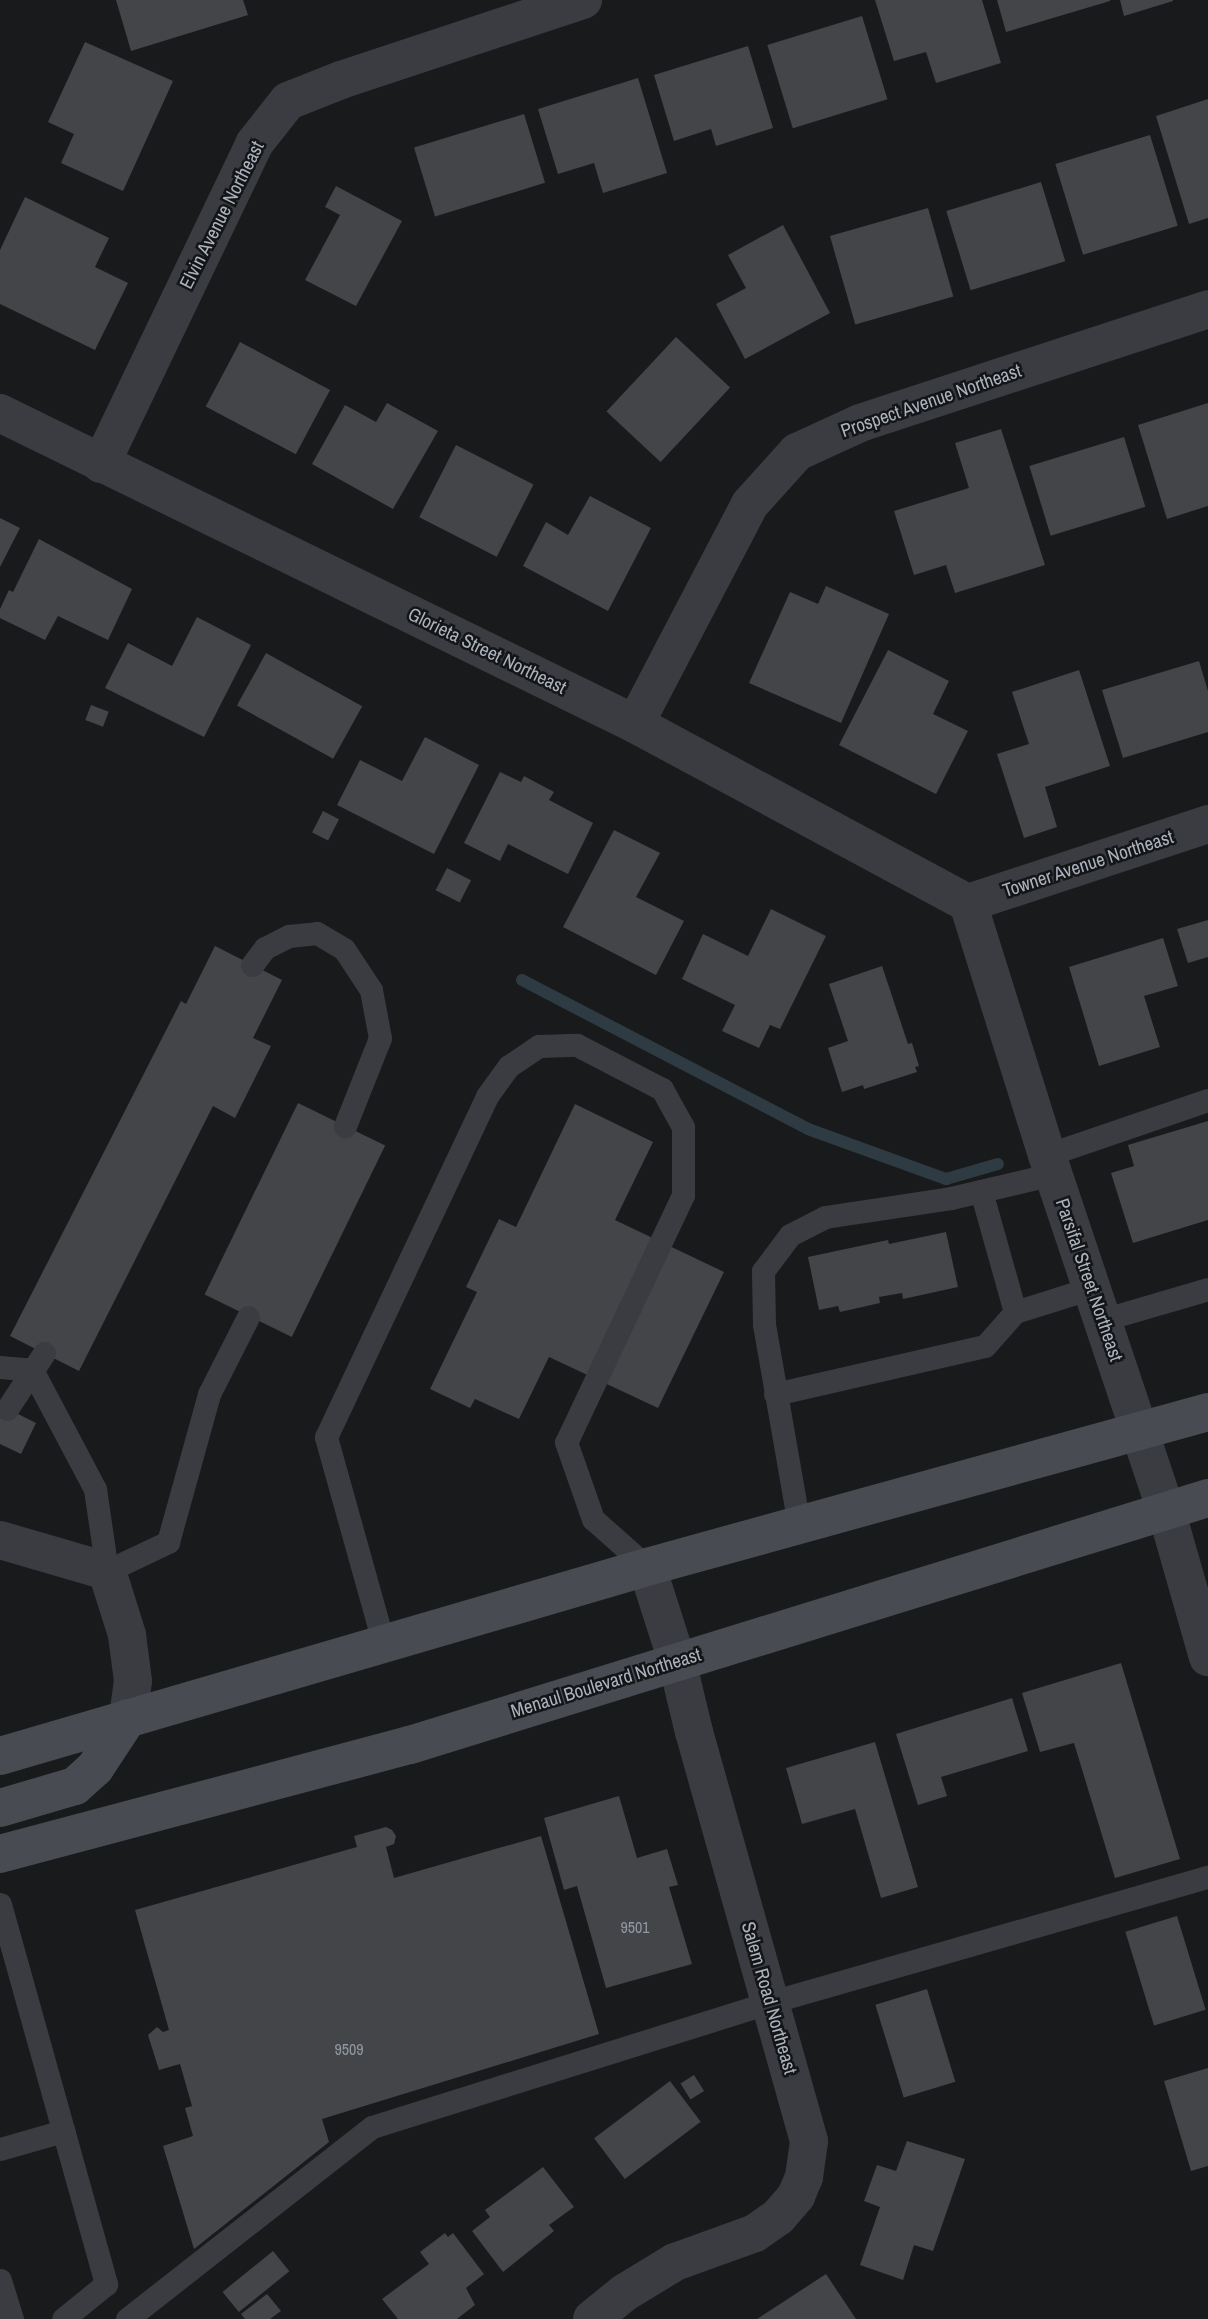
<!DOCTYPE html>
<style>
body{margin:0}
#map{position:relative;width:1208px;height:2319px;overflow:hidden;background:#191a1c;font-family:"Archivo Narrow",sans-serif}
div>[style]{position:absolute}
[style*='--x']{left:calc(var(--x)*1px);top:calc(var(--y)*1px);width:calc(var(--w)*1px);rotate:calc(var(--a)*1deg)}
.stream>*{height:12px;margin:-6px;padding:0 6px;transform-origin:6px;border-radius:6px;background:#2e3b42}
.building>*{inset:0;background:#434549;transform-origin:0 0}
.service>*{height:23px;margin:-11.5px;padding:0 11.5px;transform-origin:11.5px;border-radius:11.5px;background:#3a3c41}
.minor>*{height:38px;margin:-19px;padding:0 19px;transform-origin:19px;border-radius:19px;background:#3a3c41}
.secondary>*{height:38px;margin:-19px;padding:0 19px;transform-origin:19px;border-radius:19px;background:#484b52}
span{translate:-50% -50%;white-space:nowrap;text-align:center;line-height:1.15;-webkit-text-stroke:5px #141517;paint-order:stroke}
.number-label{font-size:16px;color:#9197a0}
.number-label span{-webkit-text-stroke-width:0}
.street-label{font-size:19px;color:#abb2bd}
</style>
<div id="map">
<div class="stream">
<i style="--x:522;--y:980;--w:322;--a:27.5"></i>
<i style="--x:808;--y:1129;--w:147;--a:19.9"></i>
<i style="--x:946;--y:1179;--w:54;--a:-16.1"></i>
</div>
<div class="building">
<i style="clip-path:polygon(116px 0,243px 0,248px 15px,131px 51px)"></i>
<i style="clip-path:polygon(875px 0,982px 0,1001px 63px,936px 83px,926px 52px,894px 61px)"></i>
<i style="clip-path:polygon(997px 0,1110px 0,1110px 1px,1006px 32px)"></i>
<i style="clip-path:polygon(1120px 0,1173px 0,1173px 1px,1124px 16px)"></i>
<i style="left:862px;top:16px;width:87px;height:99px;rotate:73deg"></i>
<i style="clip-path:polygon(85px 42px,173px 81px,123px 191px,61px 163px,74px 134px,48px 122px)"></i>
<i style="clip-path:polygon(748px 46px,773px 128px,716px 146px,711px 129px,674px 141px,654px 75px)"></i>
<i style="clip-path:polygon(638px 78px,667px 173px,603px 193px,594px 163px,558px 174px,538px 109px)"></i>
<i style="clip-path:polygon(1208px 99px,1208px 218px,1189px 224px,1156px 116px)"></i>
<i style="left:524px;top:114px;width:72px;height:115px;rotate:73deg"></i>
<i style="left:1150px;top:135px;width:95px;height:99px;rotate:73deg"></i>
<i style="left:1041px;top:182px;width:83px;height:99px;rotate:73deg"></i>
<i style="clip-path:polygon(336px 186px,402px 221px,356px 306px,305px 280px,340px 215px,325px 207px)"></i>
<i style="clip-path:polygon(25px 197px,109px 238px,95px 267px,128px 283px,95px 350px,0 304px,0 250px)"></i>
<i style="left:928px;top:208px;width:92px;height:102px;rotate:74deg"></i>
<i style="clip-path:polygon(783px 225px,830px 313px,745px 359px,716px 304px,746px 288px,728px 255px)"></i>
<i style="left:676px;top:337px;width:74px;height:102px;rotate:43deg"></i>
<i style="left:240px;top:342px;width:102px;height:73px;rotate:28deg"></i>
<i style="clip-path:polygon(387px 403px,438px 431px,393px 509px,312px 464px,345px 405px,376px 422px)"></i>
<i style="clip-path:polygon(1208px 403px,1208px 506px,1167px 519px,1138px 425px)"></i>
<i style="clip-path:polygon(1001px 429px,1045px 565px,955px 593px,946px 565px,914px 575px,894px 511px,969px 488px,955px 443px)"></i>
<i style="left:1124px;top:437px;width:73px;height:99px;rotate:73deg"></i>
<i style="left:456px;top:445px;width:87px;height:81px;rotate:27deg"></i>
<i style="clip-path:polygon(590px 496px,651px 528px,608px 611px,523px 566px,546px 522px,568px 535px)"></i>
<i style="clip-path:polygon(0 518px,20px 528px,0 567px)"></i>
<i style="clip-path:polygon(39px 539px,132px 589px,108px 640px,58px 616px,45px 640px,0 618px,0 609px,9px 590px,13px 592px)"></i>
<i style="clip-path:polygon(826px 586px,889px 614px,841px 723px,749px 683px,790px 592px,818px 604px)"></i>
<i style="clip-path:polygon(197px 617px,251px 645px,204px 737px,105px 688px,128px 643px,172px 666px)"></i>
<i style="clip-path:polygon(888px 650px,949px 681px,933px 714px,968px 731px,936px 794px,839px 745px)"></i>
<i style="left:266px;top:653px;width:110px;height:60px;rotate:29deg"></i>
<i style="clip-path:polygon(1199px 661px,1208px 691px,1208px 732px,1123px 758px,1102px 690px)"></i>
<i style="clip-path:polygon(1079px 670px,1110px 766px,1045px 787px,1057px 827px,1024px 838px,997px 754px,1029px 744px,1012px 692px)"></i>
<i style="left:91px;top:705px;width:19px;height:16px;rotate:21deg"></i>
<i style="clip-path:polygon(425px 737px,479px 765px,434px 854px,337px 805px,360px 760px,402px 781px)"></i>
<i style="clip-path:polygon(500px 772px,521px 782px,524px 776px,554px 792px,549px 800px,593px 823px,568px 874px,508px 844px,500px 861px,464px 843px)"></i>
<i style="left:323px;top:811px;width:18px;height:24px;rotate:27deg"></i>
<i style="clip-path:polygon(614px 830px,660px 853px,636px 897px,684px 921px,656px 975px,563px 927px)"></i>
<i style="left:447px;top:868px;width:27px;height:25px;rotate:27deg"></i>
<i style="clip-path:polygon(771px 909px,826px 936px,780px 1029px,770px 1025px,759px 1048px,722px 1031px,735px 1005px,682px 979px,703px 934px,748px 956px)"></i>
<i style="clip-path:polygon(1208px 920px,1208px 957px,1188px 963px,1177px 929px)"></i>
<i style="clip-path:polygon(1163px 938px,1178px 986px,1144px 996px,1160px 1047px,1099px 1066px,1069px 967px)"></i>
<i style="clip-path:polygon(215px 946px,282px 980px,253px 1038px,271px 1046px,235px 1118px,213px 1106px,79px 1371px,10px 1336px,181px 1001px,186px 1004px)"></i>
<i style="clip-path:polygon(882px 966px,908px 1044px,912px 1043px,919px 1066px,915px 1067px,917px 1072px,864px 1089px,863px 1085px,842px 1092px,828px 1048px,848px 1041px,829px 984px)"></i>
<i style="left:298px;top:1103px;width:97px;height:213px;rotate:26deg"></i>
<i style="clip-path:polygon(575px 1104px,653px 1142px,615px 1220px,724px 1272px,658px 1408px,549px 1357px,519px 1419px,475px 1399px,470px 1408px,430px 1389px,477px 1292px,466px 1287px,499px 1219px,516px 1227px)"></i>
<i style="clip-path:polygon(1208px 1121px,1208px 1220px,1133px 1243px,1111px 1173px,1134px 1166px,1128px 1145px)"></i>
<i style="clip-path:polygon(946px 1232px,958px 1287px,903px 1299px,902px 1293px,879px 1297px,880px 1303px,840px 1312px,838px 1306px,819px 1310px,808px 1257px,888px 1240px,889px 1244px)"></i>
<i style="clip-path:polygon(0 1405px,36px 1423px,21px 1454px,0 1444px)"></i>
<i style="clip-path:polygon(1121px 1663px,1180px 1859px,1115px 1878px,1074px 1743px,1040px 1752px,1022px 1693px)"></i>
<i style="clip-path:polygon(1012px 1698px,1028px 1751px,941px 1777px,947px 1796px,918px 1805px,896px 1734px)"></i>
<i style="clip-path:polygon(875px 1742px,918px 1887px,881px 1898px,855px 1809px,802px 1824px,786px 1768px)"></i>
<i style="clip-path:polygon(619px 1796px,637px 1858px,667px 1849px,678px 1885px,669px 1887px,692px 1964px,606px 1988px,577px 1886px,564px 1890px,544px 1818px)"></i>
<i style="clip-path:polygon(386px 1827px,392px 1830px,396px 1836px,394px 1844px,386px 1847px,394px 1878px,541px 1836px,599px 2034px,322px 2119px,329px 2142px,194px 2249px,163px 2146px,193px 2136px,185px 2108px,192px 2106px,180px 2064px,159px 2070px,148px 2035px,157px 2027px,163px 2032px,169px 2030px,135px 1910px,357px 1847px,354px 1836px)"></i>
<i style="left:1177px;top:1916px;width:98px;height:54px;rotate:73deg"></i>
<i style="left:927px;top:1989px;width:97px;height:54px;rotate:73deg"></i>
<i style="clip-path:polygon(1208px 2068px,1208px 2166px,1191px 2171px,1164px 2081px)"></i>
<i style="left:694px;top:2075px;width:19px;height:16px;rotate:58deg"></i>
<i style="left:670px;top:2081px;width:51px;height:95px;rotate:53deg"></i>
<i style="clip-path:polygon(907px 2141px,965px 2159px,933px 2251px,914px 2245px,903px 2280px,860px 2265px,880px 2207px,864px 2201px,877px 2165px,896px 2171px)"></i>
<i style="clip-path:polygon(543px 2167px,574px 2207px,549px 2225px,554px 2231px,503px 2272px,472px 2231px,490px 2217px,485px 2210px)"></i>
<i style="clip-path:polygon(445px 2233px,448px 2237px,453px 2233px,484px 2274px,466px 2288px,475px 2305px,457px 2319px,398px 2319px,382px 2299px,429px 2264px,420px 2252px)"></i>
<i style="left:273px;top:2251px;width:26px;height:65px;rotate:51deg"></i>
<i style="clip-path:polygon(826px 2274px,856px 2319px,757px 2319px)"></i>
<i style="clip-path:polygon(267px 2294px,281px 2311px,270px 2319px,245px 2319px,241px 2314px)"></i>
</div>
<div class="service">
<i style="--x:252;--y:965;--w:21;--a:-53"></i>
<i style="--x:265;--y:948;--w:27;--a:-27"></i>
<i style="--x:289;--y:936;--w:28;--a:-6"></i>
<i style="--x:317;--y:933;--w:31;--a:31"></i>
<i style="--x:344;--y:949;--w:49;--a:56.6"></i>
<i style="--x:371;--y:990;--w:49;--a:79.4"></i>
<i style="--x:380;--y:1038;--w:95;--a:111.7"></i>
<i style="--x:1047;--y:1155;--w:170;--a:-18.9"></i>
<i style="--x:981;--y:1191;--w:126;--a:74.3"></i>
<i style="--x:1102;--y:1320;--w:110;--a:-16.3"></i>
<i style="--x:0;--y:1367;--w:32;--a:5"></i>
<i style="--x:32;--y:1370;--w:135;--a:62.1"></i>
<i style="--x:95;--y:1489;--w:83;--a:81.7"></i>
<i style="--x:107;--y:1571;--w:68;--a:-25.4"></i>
<i style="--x:168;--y:1542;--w:154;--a:-74.5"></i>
<i style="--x:209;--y:1394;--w:86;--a:-63.1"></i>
<i style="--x:775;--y:1394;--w:215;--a:-12.9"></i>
<i style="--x:985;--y:1346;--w:45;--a:-48.6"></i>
<i style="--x:1015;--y:1312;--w:80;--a:-17.5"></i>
<i style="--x:7;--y:1409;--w:67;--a:-56.5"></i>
<i style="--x:799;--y:1525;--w:204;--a:-99.9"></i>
<i style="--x:764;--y:1324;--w:53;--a:-91.1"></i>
<i style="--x:763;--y:1271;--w:45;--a:-53.1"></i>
<i style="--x:790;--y:1235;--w:39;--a:-27"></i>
<i style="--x:825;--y:1217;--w:127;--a:-8.6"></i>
<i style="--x:951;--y:1198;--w:105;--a:-13.2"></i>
<i style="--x:384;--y:1645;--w:216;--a:-105.6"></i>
<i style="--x:326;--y:1437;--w:377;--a:-64.7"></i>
<i style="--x:487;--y:1096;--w:37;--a:-54"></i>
<i style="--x:509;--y:1066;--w:36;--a:-34"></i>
<i style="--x:539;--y:1046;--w:38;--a:-2"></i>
<i style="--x:577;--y:1045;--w:96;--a:27.4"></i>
<i style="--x:662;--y:1089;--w:43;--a:61.1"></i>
<i style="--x:683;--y:1127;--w:68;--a:90"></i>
<i style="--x:683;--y:1195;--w:273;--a:115.3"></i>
<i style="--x:566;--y:1442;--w:82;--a:70.7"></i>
<i style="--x:593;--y:1519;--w:72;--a:41.6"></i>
<i style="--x:0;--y:1904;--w:395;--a:74.4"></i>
<i style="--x:106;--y:2284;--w:55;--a:140.9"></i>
<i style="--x:0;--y:2149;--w:66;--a:-15.9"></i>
<i style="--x:0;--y:2280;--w:41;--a:72.9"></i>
<i style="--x:127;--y:2319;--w:311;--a:-38.1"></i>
<i style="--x:372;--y:2127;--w:418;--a:-17.4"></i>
<i style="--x:771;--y:2002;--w:455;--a:-16"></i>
</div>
<div class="minor">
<i style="--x:0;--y:413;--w:707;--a:26.09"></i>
<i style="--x:635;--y:724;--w:378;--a:28.3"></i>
<i style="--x:101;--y:464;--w:355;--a:-64.4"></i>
<i style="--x:254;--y:144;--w:55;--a:-51.7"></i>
<i style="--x:288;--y:101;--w:57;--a:-21.6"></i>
<i style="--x:341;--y:80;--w:255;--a:-18.3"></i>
<i style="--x:635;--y:724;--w:248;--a:-62.4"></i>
<i style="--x:750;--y:504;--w:70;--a:-47.9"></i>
<i style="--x:797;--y:452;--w:69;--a:-24.7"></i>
<i style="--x:860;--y:423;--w:366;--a:-18.1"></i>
<i style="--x:968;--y:903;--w:264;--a:72.6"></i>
<i style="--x:1047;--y:1155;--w:374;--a:71.5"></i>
<i style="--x:1166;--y:1510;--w:153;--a:74.1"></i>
<i style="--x:968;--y:903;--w:253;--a:-18.2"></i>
<i style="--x:0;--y:1540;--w:111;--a:16.2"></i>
<i style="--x:107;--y:1571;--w:67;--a:72.6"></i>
<i style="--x:127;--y:1635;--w:46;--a:82.6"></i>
<i style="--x:133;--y:1681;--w:37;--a:98"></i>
<i style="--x:592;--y:2319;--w:41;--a:-39.1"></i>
<i style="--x:624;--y:2293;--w:60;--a:-31.3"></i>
<i style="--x:675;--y:2262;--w:85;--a:-19.9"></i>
<i style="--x:755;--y:2233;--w:28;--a:-35"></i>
<i style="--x:778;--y:2217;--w:28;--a:-49"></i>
<i style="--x:796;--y:2196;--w:21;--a:-67"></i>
<i style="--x:804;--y:2177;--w:36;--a:-82"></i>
<i style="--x:809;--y:2141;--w:425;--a:-105.7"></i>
<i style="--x:694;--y:1732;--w:73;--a:-103.5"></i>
<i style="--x:677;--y:1661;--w:99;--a:-107.7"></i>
</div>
<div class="secondary">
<i style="--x:0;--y:1756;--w:674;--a:-16.28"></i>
<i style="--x:647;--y:1567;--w:582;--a:-15.45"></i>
<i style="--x:0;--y:1808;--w:78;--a:-16.3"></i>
<i style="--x:75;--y:1786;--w:27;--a:-42"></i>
<i style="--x:95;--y:1768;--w:60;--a:-56.6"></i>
<i style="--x:0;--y:1854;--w:424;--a:-14.9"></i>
<i style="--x:410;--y:1745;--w:835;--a:-17.2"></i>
</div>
<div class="number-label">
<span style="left:635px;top:1927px">9501</span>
<span style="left:349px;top:2049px">9509</span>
</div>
<div class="street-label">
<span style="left:222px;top:215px;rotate:-63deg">Elvin Avenue Northeast</span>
<span style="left:931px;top:401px;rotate:-19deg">Prospect Avenue Northeast</span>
<span style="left:487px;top:651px;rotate:26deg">Glorieta Street Northeast</span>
<span style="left:1088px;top:864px;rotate:-18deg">Towner Avenue Northeast</span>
<span style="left:1089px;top:1280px;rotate:71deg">Parsifal Street Northeast</span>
<span style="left:606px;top:1683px;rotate:-17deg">Menaul Boulevard Northeast</span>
<span style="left:769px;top:1998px;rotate:74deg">Salem Road Northeast</span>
</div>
</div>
